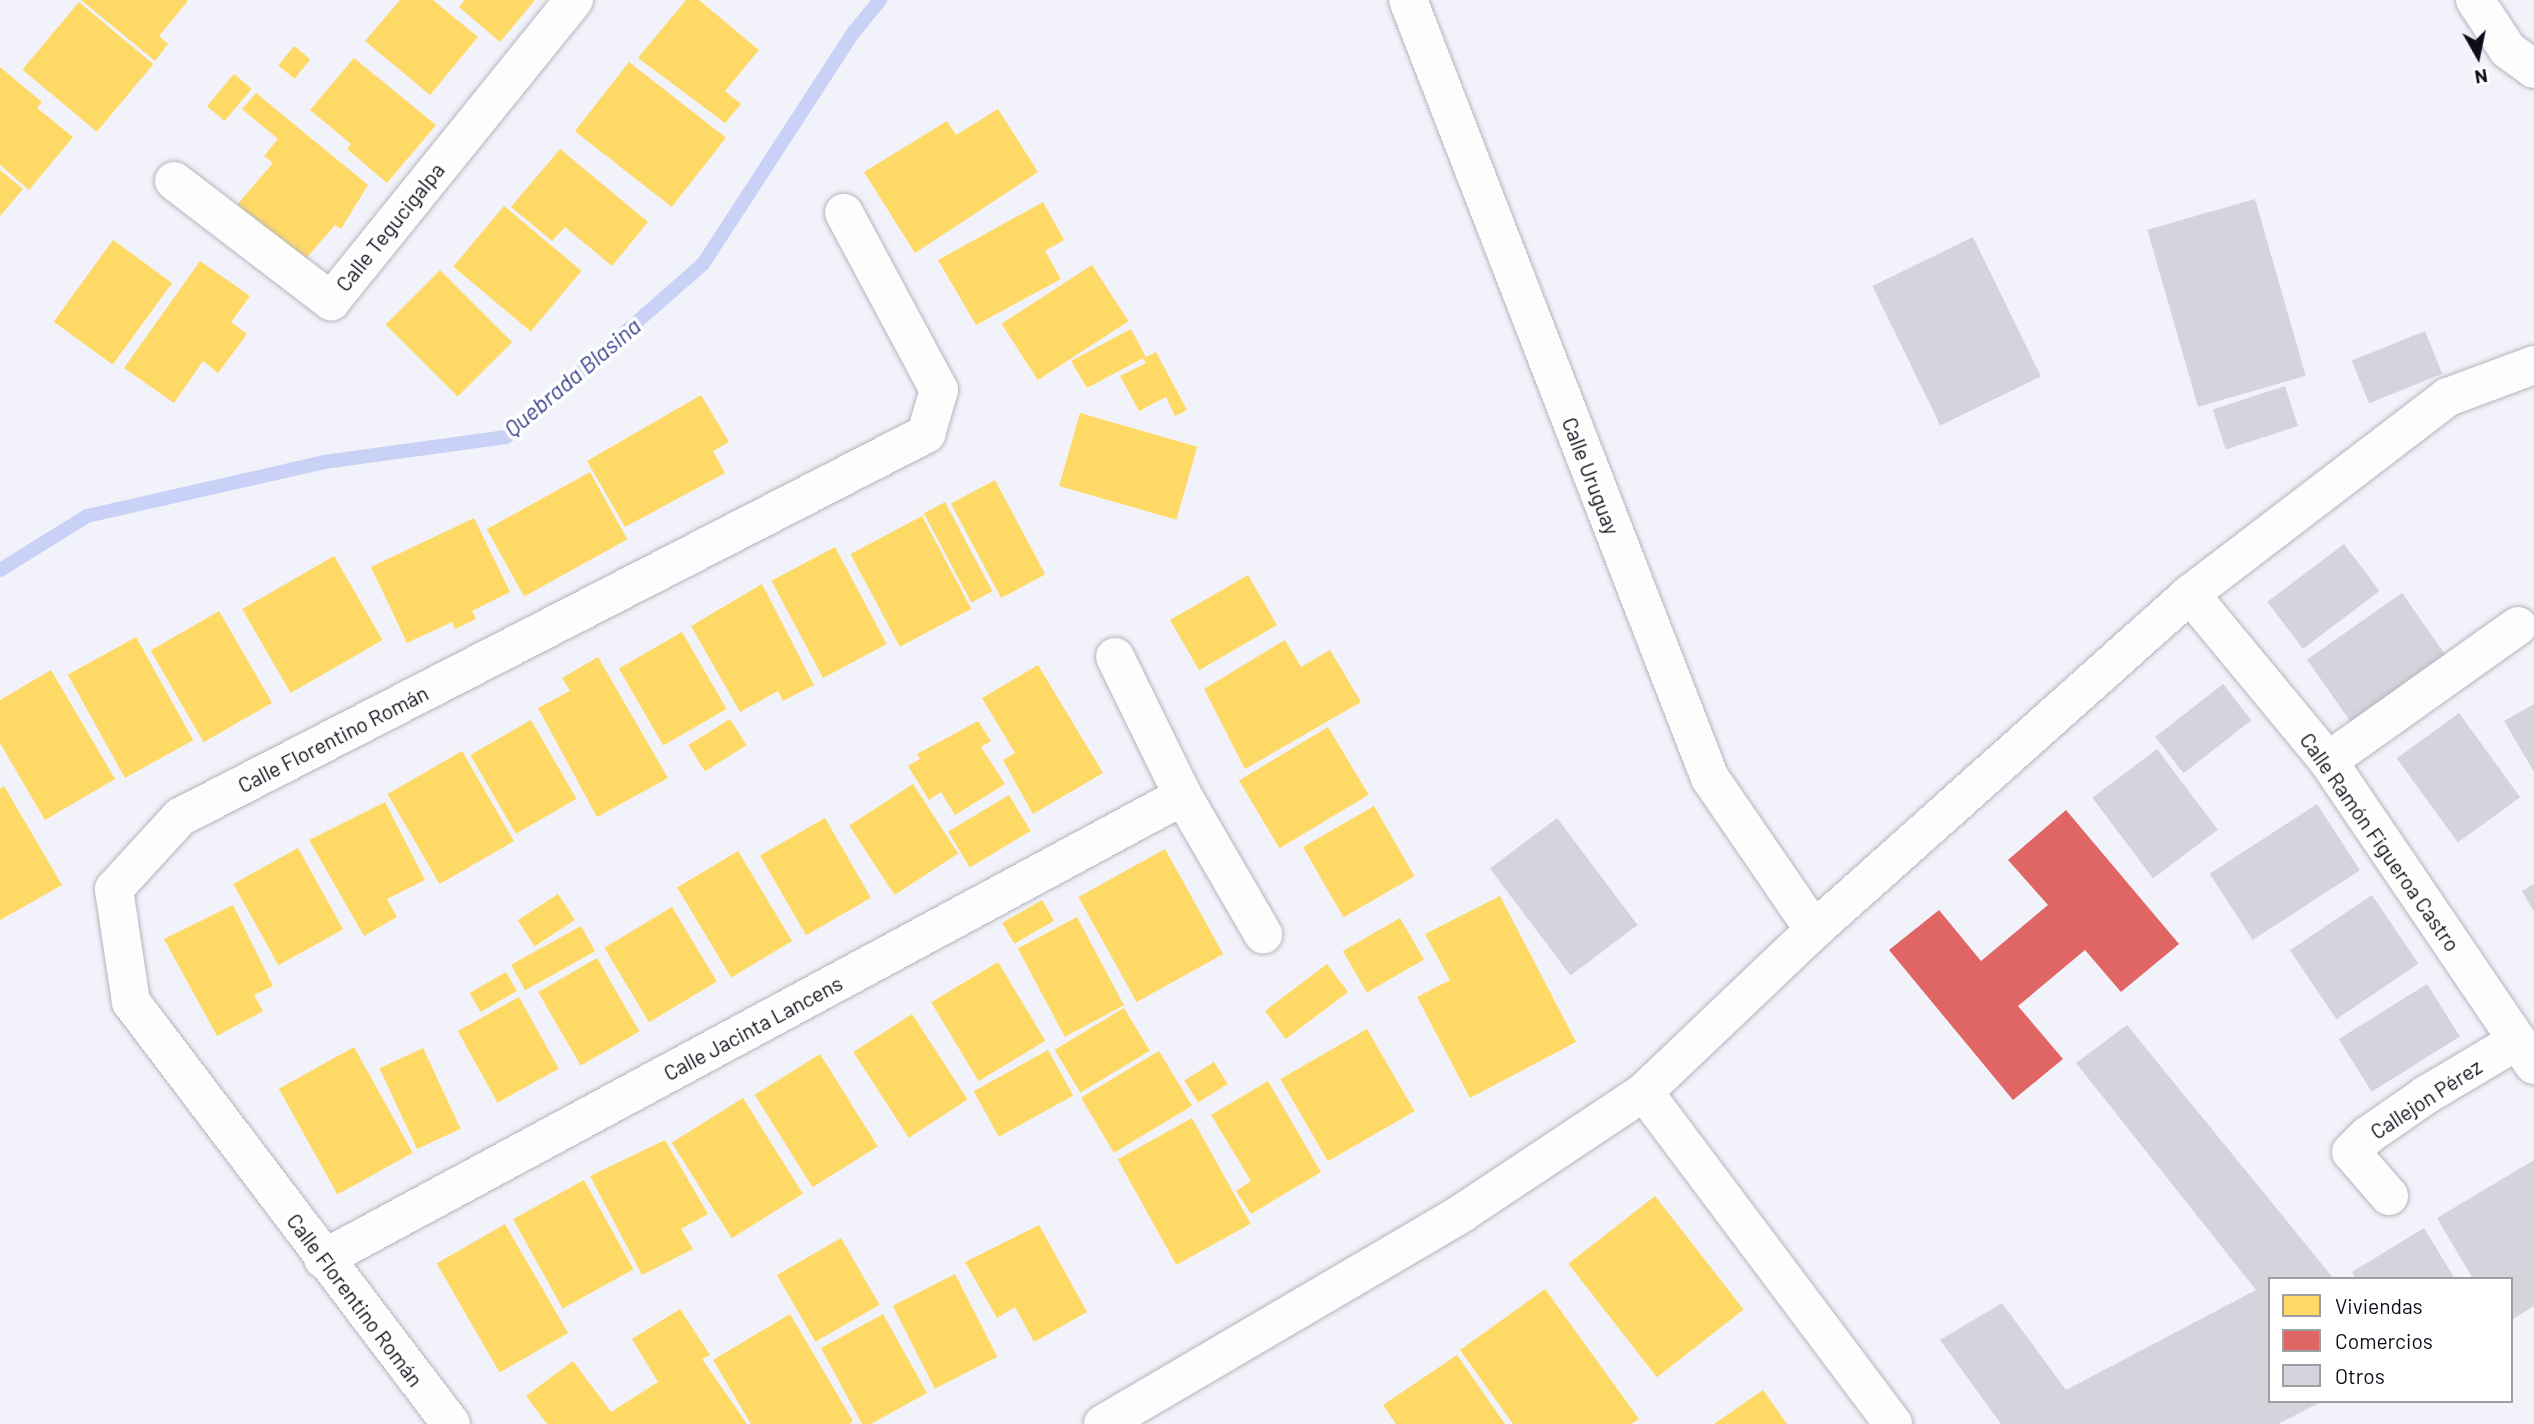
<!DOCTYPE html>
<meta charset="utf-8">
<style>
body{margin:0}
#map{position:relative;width:2534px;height:1424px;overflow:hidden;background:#f2f3fa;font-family:Barlow,sans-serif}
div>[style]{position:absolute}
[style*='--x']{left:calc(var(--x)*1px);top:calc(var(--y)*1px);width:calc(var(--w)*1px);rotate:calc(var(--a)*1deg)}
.homes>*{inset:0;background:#ffd966;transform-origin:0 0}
.shops>*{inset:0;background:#e06666}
.stream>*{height:14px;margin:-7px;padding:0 7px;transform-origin:7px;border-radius:7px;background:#c9d1f6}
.building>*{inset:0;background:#d3d4dc;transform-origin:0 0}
.roads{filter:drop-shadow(0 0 2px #b4b5be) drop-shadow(0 0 2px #b4b5be)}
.minor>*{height:38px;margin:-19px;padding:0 19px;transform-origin:19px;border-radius:19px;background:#fdfdfe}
span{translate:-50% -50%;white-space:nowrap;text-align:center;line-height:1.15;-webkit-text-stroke:7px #fff;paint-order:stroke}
.street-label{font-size:21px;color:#0d0e18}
.water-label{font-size:23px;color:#3c428c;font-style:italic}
.legend{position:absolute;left:2268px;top:1277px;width:245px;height:126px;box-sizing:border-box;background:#fff;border:2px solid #9e9fa3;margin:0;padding:9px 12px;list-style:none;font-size:21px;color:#0d0e18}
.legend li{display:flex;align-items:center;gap:14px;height:35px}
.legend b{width:35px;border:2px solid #9e9fa3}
.north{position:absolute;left:2443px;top:21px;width:70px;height:70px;-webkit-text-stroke:5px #fff;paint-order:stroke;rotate:171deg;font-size:19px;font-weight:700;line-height:28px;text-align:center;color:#0d0e18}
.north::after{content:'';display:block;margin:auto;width:24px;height:32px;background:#0d0e18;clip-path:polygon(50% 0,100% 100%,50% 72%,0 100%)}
</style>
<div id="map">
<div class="homes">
<i style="clip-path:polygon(81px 0,186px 0,188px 1px,159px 36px,168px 44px,155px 61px)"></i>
<i style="clip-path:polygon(400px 0,433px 0,478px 37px,430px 95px,365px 41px)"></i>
<i style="clip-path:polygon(465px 0,535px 0,500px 42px,459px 7px)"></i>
<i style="clip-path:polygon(686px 0,699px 0,759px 50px,725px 91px,741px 104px,725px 123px,638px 58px)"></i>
<i style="left:79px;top:2px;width:97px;height:88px;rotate:40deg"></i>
<i style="left:294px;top:46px;width:21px;height:25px;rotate:39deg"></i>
<i style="clip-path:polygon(354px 58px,436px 125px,387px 183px,347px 149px,351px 144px,310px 110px)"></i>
<i style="left:629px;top:62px;width:123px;height:88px;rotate:38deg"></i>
<i style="clip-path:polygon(0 67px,42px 102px,37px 108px,73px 137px,29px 190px,0 165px)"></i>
<i style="left:234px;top:74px;width:23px;height:42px;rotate:40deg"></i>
<i style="clip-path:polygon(256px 93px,368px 185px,341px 229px,335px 225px,303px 262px,236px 206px,273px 163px,264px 156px,278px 139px,242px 109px)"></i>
<i style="clip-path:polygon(998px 109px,1038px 172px,915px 253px,864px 172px,947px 121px,956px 135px)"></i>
<i style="clip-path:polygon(560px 149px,648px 222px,612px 266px,565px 227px,552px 241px,511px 207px)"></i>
<i style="clip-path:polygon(0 170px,23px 189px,0 216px)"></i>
<i style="clip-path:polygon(1043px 202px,1064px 240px,1045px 251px,1061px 279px,976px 325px,938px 260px)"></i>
<i style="left:504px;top:206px;width:101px;height:79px;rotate:40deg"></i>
<i style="left:113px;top:240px;width:73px;height:101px;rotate:36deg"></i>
<i style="clip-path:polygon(200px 261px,250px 296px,231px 322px,247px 334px,218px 373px,203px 361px,174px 403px,124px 368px)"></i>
<i style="left:1092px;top:265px;width:67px;height:108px;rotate:57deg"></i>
<i style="left:440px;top:270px;width:102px;height:77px;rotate:45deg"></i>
<i style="clip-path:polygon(1131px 329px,1146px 357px,1156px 352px,1187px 410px,1175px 416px,1166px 397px,1139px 411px,1120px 376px,1146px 363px,1143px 358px,1087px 388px,1071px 361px)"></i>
<i style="clip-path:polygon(701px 395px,729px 442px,713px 451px,725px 473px,625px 527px,587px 461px)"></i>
<i style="left:1080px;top:413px;width:122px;height:76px;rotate:16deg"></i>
<i style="left:590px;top:472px;width:77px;height:118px;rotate:61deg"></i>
<i style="left:995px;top:480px;width:107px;height:50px;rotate:62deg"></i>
<i style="left:945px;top:502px;width:101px;height:24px;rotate:62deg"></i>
<i style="left:922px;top:516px;width:105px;height:81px;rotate:62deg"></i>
<i style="clip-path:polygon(474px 518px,510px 592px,472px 611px,476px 619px,455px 629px,452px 622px,407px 643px,371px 567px)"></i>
<i style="left:835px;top:547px;width:110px;height:72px;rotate:62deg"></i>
<i style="left:334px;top:556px;width:97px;height:106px;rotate:60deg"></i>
<i style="left:1248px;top:575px;width:58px;height:90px;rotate:60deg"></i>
<i style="clip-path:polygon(762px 584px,814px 685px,783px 701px,778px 691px,740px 712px,691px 626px)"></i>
<i style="left:219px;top:611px;width:106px;height:79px;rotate:60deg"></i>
<i style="left:682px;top:632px;width:89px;height:73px;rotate:60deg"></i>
<i style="left:136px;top:637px;width:118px;height:78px;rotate:61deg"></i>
<i style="clip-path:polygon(1285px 640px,1301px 667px,1330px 650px,1361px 702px,1245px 769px,1204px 689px)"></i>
<i style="clip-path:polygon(598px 657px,668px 778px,597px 817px,538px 708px,570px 691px,562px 678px)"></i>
<i style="clip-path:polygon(1038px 665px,1103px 773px,1033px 814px,1003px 760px,1015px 753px,982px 698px)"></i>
<i style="clip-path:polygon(51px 670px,115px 779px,45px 820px,0 743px,0 700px)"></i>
<i style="left:730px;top:719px;width:31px;height:49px;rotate:58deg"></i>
<i style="left:531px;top:720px;width:91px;height:70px;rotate:60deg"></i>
<i style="clip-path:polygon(978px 721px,991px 741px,981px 747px,1005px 784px,955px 815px,941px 792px,929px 800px,908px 766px,920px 759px,917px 754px)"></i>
<i style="left:1328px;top:727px;width:79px;height:104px;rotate:59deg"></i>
<i style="left:462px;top:751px;width:104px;height:86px;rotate:60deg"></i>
<i style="left:913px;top:784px;width:83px;height:76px;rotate:57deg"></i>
<i style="clip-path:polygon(4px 786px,62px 885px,0 920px,0 789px)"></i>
<i style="left:1009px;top:795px;width:42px;height:71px;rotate:59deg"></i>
<i style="clip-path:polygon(385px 802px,425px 880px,387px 899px,397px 917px,364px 936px,309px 840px)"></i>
<i style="left:1374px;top:806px;width:81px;height:82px;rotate:60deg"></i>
<i style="left:825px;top:818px;width:92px;height:75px;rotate:60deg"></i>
<i style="left:298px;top:848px;width:93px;height:74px;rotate:61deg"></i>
<i style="left:1165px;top:849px;width:120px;height:99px;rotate:61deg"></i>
<i style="left:738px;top:851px;width:105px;height:71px;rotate:59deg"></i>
<i style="left:558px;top:894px;width:31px;height:48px;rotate:57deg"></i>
<i style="clip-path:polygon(1500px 896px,1576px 1042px,1470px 1098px,1417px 997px,1450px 980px,1425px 934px)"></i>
<i style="left:1042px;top:900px;width:24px;height:46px;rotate:60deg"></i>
<i style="clip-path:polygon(233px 905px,273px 986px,254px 995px,263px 1011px,217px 1036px,164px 939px)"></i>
<i style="left:672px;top:907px;width:87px;height:79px;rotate:59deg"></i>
<i style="left:1077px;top:917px;width:100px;height:67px;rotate:62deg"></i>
<i style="left:1400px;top:918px;width:48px;height:66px;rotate:60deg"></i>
<i style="left:581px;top:926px;width:29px;height:80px;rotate:61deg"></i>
<i style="left:597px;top:958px;width:85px;height:68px;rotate:60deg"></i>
<i style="left:998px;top:962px;width:92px;height:78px;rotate:59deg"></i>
<i style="left:1327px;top:964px;width:35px;height:78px;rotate:53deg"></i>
<i style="left:506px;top:972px;width:22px;height:42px;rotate:60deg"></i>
<i style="left:519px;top:997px;width:82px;height:70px;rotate:61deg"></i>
<i style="left:1124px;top:1008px;width:50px;height:81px;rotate:59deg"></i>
<i style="left:912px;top:1014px;width:102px;height:70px;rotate:57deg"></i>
<i style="left:1367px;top:1029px;width:95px;height:100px;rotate:60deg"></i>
<i style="left:354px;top:1047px;width:121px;height:86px;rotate:61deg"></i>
<i style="left:423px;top:1048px;width:89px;height:48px;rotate:65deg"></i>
<i style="left:1048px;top:1050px;width:52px;height:85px;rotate:61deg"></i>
<i style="left:1159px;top:1051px;width:64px;height:91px;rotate:59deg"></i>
<i style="left:820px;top:1054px;width:109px;height:77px;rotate:58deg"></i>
<i style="left:1214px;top:1062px;width:26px;height:35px;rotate:58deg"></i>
<i style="clip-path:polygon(1268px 1081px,1321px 1172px,1251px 1214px,1236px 1191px,1251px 1181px,1211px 1115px)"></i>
<i style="left:743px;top:1098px;width:113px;height:84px;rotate:58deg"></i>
<i style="left:1192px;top:1118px;width:121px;height:85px;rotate:61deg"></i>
<i style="clip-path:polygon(665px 1140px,708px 1214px,681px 1229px,693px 1249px,642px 1275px,590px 1176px)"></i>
<i style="left:584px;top:1180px;width:102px;height:81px;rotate:61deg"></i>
<i style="left:1655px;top:1196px;width:144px;height:110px;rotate:52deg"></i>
<i style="left:505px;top:1224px;width:126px;height:79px;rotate:60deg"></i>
<i style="clip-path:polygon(1039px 1225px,1087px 1312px,1034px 1342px,1015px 1307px,997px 1318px,965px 1262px)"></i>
<i style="left:841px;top:1238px;width:77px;height:74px;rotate:60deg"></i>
<i style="left:955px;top:1274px;width:93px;height:70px;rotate:63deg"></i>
<i style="clip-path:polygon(1545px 1289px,1639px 1419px,1631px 1424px,1513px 1424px,1460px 1350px)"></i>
<i style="clip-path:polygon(680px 1309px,710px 1355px,702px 1359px,747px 1424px,547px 1424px,526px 1396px,573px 1361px,611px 1412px,658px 1382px,632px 1339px)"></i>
<i style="clip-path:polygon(790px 1314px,853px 1421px,849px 1424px,751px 1424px,713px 1360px)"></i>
<i style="clip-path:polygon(883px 1314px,927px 1393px,871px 1424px,862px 1424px,821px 1348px)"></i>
<i style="clip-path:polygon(1457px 1355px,1505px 1424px,1396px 1424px,1383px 1405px)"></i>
<i style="clip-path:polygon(1763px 1390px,1787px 1424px,1714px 1424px)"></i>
</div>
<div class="shops">
<i style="clip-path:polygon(2066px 810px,2179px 944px,2121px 992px,2085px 950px,2018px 1006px,2063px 1059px,2013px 1100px,1889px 950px,1939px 910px,1981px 961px,2048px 905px,2008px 860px)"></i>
</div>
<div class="stream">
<i style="--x:0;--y:570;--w:102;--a:-31.8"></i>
<i style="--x:87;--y:516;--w:243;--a:-12.8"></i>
<i style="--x:324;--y:462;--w:184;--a:-7.8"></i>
<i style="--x:506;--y:437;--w:262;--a:-41.3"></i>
<i style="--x:703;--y:264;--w:275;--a:-57"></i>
<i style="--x:853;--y:33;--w:43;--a:-50.7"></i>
</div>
<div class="building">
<i style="left:2255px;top:199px;width:184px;height:112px;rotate:74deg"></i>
<i style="left:1973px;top:237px;width:155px;height:112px;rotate:64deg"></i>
<i style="left:2425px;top:331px;width:46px;height:79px;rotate:68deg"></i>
<i style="left:2285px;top:386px;width:42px;height:76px;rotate:72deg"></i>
<i style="left:2344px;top:544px;width:59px;height:96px;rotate:53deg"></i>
<i style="left:2402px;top:593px;width:77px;height:116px;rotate:55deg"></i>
<i style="left:2223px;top:684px;width:46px;height:86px;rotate:52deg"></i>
<i style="clip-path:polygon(2534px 704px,2534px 772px,2504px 721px)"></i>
<i style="left:2459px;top:713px;width:104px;height:77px;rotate:54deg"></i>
<i style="left:2157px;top:749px;width:101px;height:81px;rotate:53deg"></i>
<i style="left:2317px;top:804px;width:79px;height:128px;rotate:57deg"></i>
<i style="left:1557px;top:818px;width:134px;height:84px;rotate:53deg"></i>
<i style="clip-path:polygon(2534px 884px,2534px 912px,2522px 891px)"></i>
<i style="left:2372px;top:895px;width:83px;height:99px;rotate:56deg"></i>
<i style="left:2427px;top:984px;width:62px;height:104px;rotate:58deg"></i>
<i style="clip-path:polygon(2127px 1025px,2334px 1279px,2270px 1279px,2270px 1401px,2323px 1401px,2278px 1424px,2001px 1424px,1940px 1340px,2002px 1303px,2066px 1390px,2256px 1290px,2076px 1063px)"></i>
<i style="clip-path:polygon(2534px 1160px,2534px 1306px,2511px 1320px,2511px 1279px,2473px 1279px,2437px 1218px)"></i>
<i style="clip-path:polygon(2424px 1228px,2455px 1279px,2356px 1279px,2352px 1272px)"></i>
</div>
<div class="roads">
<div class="minor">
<i style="--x:1408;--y:0;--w:835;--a:68.79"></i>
<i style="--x:1710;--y:778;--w:184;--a:55.6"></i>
<i style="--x:2475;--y:0;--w:60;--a:56.6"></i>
<i style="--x:2508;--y:50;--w:32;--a:36"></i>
<i style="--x:174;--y:181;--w:198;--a:37.4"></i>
<i style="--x:331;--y:301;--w:387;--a:-51.1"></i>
<i style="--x:2190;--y:594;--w:217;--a:50.4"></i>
<i style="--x:2328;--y:761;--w:367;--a:55.9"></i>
<i style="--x:1115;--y:657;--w:155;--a:63.9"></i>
<i style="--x:1183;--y:796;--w:160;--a:59.9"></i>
<i style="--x:2328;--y:761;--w:233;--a:-35.4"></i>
<i style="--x:1644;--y:1092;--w:415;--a:53.1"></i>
<i style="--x:2389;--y:1196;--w:58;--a:-130.8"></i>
<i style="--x:2351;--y:1152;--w:23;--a:-45"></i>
<i style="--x:2367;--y:1136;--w:72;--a:-34.8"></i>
<i style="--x:2426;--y:1095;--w:106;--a:-30.7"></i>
<i style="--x:323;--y:1259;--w:977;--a:-28.3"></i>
<i style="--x:451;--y:1424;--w:530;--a:-127.17"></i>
<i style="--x:131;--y:1002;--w:114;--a:-98.6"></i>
<i style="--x:114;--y:889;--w:98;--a:-47.5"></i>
<i style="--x:180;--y:817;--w:839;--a:-27.18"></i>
<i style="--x:926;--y:434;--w:46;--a:-73.5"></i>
<i style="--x:939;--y:390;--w:201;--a:-118.2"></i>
<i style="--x:1103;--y:1424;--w:416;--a:-30.4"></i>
<i style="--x:1462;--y:1213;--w:219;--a:-33.6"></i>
<i style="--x:1644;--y:1092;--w:235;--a:-43.6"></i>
<i style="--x:1814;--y:930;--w:504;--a:-41.78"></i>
<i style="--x:2190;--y:594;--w:325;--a:-37.4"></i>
<i style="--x:2448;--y:397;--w:92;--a:-20.4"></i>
</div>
</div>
<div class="street-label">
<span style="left:390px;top:227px;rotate:-51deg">Calle Tegucigalpa</span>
<span style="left:1591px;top:476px;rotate:69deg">Calle Uruguay</span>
<span style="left:333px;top:739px;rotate:-27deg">Calle Florentino Román</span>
<span style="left:2380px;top:842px;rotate:55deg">Calle Ramón Figueroa Castro</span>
<span style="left:753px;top:1028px;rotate:-28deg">Calle Jacinta Lancens</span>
<span style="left:2426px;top:1099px;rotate:-33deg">Callejon Pérez</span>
<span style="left:355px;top:1300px;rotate:53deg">Calle Florentino Román</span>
</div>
<div class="water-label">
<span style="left:572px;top:377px;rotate:-40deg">Quebrada Blasina</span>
</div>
<ul class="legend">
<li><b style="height:19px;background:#ffd966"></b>Viviendas</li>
<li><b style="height:19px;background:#e06666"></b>Comercios</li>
<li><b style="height:19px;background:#d3d4dc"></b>Otros</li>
</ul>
<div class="north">N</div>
</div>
